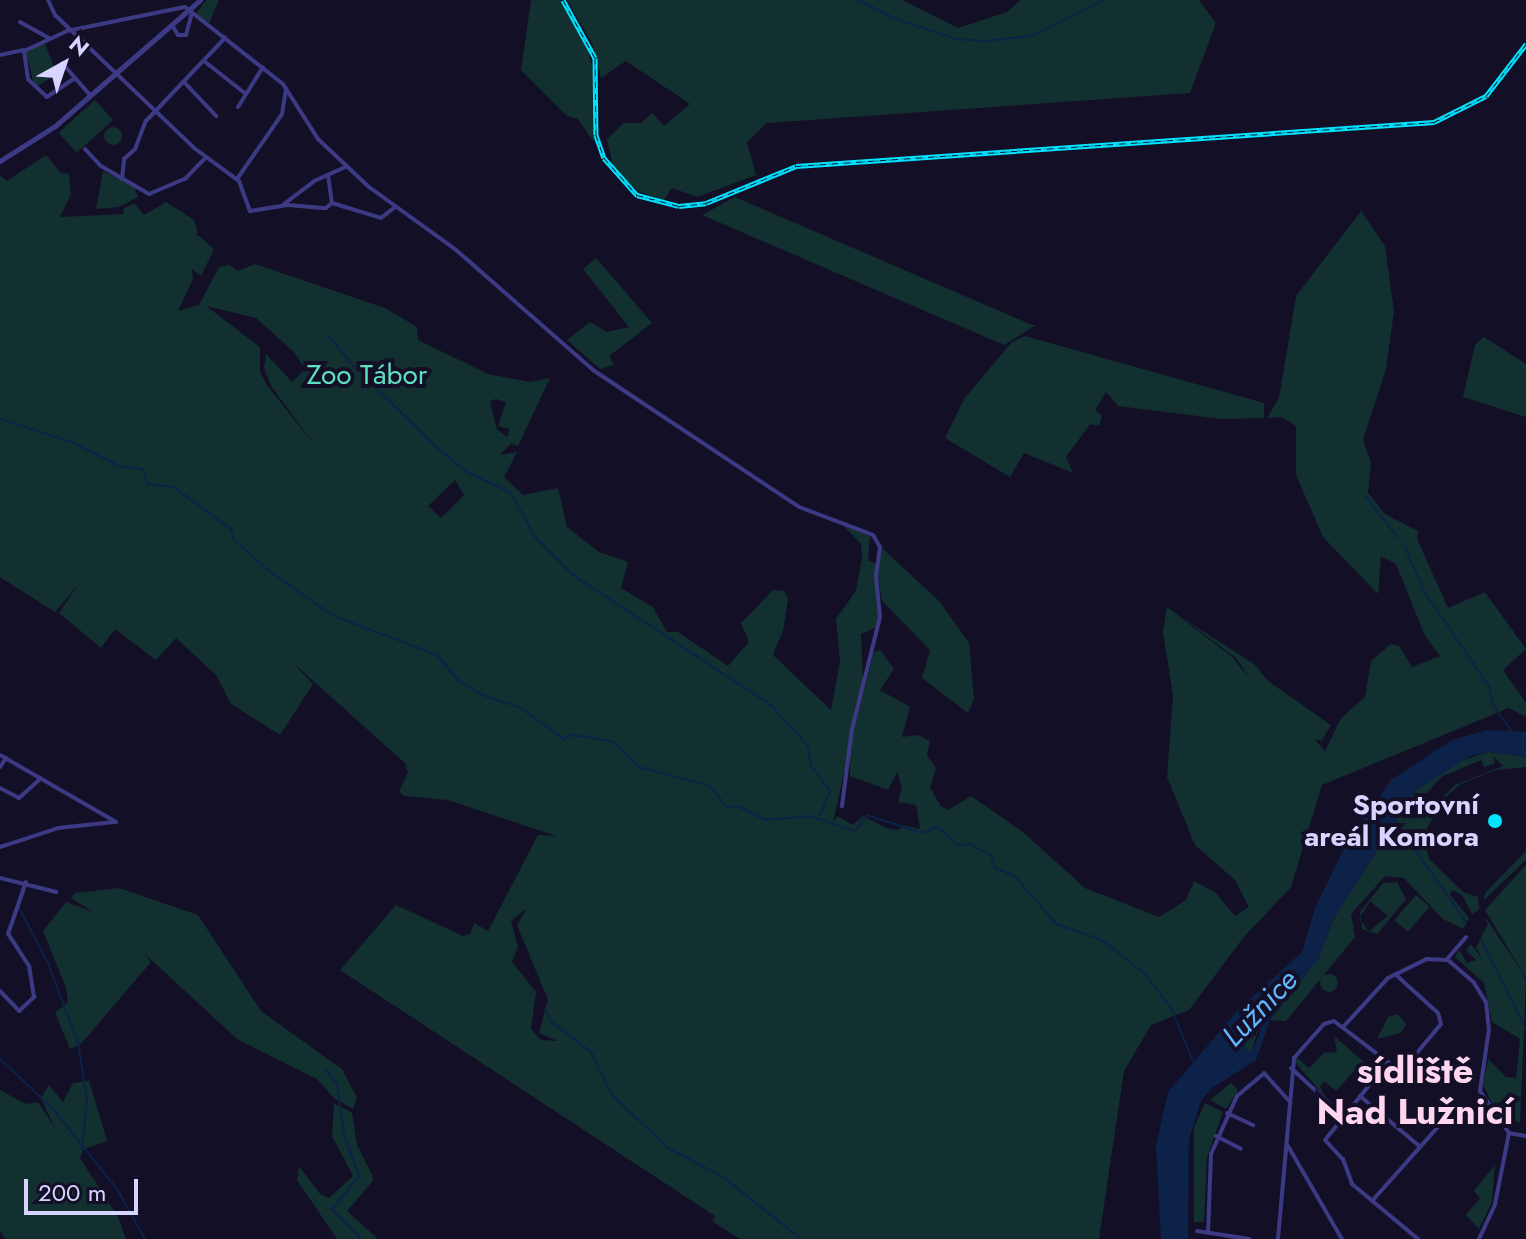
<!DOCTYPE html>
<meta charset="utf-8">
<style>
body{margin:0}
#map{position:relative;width:1526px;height:1239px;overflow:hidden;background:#130f26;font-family:Jost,sans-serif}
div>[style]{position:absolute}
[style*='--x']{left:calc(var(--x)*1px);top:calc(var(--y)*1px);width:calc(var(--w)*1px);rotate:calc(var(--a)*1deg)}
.green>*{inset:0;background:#12302f;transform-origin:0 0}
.round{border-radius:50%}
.water>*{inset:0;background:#0c2248}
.stream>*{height:2px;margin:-1px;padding:0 1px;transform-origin:1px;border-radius:1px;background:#0c2248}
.minor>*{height:4px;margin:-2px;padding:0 2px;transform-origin:2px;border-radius:2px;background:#3d3a85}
.tertiary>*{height:5px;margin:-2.5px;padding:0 2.5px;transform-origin:2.5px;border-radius:2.5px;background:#3d3a85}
.rail>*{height:5px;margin-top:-2.5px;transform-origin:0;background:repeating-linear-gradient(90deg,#130f26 0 6px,#00e5ff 0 12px);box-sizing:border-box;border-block:2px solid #00e5ff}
.dots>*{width:22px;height:22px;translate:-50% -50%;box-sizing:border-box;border:4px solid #130f26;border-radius:50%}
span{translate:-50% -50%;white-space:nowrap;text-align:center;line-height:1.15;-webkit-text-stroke:8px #130f26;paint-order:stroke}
.park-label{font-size:28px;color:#5fe0c0}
.poi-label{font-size:28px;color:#d9d4ff;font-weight:700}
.right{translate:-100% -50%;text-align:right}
.water-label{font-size:30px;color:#62b6ff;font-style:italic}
.district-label{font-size:36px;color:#ffd6f0;font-weight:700}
.north{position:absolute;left:24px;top:24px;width:80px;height:80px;-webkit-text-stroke:6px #130f26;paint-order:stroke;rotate:40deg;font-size:22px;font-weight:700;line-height:32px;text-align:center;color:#d9d4ff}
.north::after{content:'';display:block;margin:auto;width:28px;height:36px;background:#d9d4ff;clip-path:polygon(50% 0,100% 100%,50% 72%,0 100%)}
.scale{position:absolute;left:24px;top:1179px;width:114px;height:36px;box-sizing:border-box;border:4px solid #d9d4ff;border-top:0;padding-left:10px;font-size:24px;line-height:28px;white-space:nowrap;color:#d9d4ff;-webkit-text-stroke:6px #130f26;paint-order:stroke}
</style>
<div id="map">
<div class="green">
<i style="clip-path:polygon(206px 0,219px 0,209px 23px,196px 14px)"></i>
<i style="clip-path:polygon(531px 0,560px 0,587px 46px,595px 79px,596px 145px,578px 119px,567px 116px,521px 70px)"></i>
<i style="clip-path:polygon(567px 0,902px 0,958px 28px,1007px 12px,1021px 0,1199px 0,1216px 23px,1190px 93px,767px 123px,747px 142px,756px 175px,697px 197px,672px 188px,663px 201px,638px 191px,614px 171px,607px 139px,624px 123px,641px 123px,652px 113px,664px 126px,690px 104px,626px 61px,601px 78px,592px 43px)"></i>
<i style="clip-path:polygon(44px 41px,55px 69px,52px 77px,35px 88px,25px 49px)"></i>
<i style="left:95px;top:100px;width:27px;height:49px;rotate:48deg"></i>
<i class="round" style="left:104px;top:127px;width:18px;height:18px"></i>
<i style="clip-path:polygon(evenodd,46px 155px,61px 173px,69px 174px,71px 194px,60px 217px,124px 214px,123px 209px,134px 203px,144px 215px,166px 202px,194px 220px,198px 232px,194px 239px,198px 235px,214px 249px,201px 276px,192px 269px,193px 279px,178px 311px,199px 305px,219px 267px,229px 265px,238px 271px,255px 264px,385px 308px,417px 327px,418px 340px,488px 374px,530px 382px,550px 378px,518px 446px,511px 444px,499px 455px,517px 452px,504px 477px,523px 495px,558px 488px,567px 527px,599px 552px,628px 562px,621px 588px,653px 607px,667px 632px,678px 632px,728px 666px,749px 642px,741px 623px,773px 590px,784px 591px,788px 599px,783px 631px,773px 655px,831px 710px,840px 661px,836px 619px,856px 591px,862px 558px,861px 544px,844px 526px,870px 536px,868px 560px,876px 564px,879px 612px,877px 627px,861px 634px,863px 678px,857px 716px,874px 652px,880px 650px,894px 669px,880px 690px,910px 707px,902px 737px,918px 735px,930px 741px,927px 755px,936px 768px,930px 788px,941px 806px,948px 810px,971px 796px,1023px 832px,1085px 888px,1159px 917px,1186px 900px,1194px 881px,1216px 893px,1235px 916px,1249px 907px,1235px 880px,1195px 845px,1167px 777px,1173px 696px,1163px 632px,1167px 607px,1231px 656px,1250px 679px,1236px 658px,1184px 619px,1254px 664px,1268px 681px,1331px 725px,1322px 740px,1315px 740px,1325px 751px,1341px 718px,1365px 697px,1371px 661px,1391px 644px,1399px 646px,1412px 667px,1440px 656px,1425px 636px,1396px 564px,1381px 556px,1378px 594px,1323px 537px,1296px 475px,1296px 426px,1282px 417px,1267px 418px,1279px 398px,1296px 296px,1361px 211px,1385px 246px,1394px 311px,1386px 369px,1363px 440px,1371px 462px,1368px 493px,1385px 514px,1418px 531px,1417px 539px,1448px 608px,1485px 592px,1526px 649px,1503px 670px,1526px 703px,1526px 717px,1509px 708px,1322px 785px,1291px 887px,1243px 938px,1189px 1010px,1151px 1025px,1124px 1071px,1099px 1239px,740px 1239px,712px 1221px,715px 1216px,340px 970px,396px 905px,463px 936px,470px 934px,474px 923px,488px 931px,538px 835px,556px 836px,448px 800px,404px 796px,399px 791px,408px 773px,405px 763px,292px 662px,313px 684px,280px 735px,231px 704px,216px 675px,176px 638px,156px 660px,115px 629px,101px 648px,59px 613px,78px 585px,55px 612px,0 577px,0 175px,7px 181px,46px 155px,206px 306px,256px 318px,294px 352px,305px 369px,292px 382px,266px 354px,264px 368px,271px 386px,319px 451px,267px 385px,260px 372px,260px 347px,206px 306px,46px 155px,496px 399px,506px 402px,498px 426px,509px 429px,508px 437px,497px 430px,490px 401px,496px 399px,46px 155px,455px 480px,464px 495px,441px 518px,428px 506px,455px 480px,46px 155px,850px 746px,850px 776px,888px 790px,897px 772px,902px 787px,898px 802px,916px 805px,920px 829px,903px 825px,898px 830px,886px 828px,863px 816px,853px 825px,838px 816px,833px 822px,850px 746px,46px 155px,527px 908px,517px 925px,548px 1000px,539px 1033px,558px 1041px,541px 1040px,531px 1029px,536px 992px,512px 962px,518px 947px,511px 921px,527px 908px)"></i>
<i style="clip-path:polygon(103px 171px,134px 186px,138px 197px,119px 207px,96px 209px)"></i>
<i style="clip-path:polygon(735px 197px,1032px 325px,1036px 325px,1004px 345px,702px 215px)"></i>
<i style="clip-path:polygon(596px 258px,652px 323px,609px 356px,614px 365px,600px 369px,567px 340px,590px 322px,607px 332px,629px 327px,583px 269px)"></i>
<i style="clip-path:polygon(1025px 336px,1264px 403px,1264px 418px,1222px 419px,1118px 406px,1106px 392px,1095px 410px,1102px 416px,1099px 426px,1090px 424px,1066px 457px,1073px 473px,1024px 453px,1010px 477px,945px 438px,964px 399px,1012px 342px)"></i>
<i style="clip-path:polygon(1484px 337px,1526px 364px,1526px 417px,1463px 397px,1475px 345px)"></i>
<i style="clip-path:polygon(882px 548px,939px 601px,969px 643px,974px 699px,968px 713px,922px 678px,930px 650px,882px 601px,877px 572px)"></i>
<i style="clip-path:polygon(evenodd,1489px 752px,1526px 757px,1526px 767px,1495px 770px,1461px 784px,1442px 800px,1423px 836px,1429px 859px,1463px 892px,1478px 897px,1479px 910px,1472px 914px,1462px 895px,1452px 890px,1450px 895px,1469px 918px,1463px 929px,1443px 919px,1404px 878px,1385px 876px,1351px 914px,1355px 937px,1286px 1021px,1270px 1020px,1318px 959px,1334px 918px,1415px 791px,1450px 764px,1489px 752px,1493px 756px,1503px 766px,1455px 785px,1430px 811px,1423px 807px,1420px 801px,1441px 777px,1481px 760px,1484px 767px,1495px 764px,1493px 756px)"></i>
<i style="clip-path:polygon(1526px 851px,1526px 860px,1484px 900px,1485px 893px)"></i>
<i style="clip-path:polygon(1526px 865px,1526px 978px,1485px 910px)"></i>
<i style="clip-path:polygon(evenodd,1397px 882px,1406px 899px,1377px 934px,1362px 929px,1360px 912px,1383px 883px,1397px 882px,1370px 901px,1388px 916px,1369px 931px,1359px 919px,1370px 901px)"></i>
<i style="clip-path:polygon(119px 888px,198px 915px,261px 1011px,342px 1069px,357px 1098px,353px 1109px,334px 1098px,317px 1079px,237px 1039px,145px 954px,151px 962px,81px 1044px,70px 1049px,55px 1013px,68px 1002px,66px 988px,43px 931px,66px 902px,93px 912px,71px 898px,75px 893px)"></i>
<i style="left:1416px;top:895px;width:18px;height:33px;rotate:41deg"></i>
<i style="clip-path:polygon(1485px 917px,1521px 970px,1526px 981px,1520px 1123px,1496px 1112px,1483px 1085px,1488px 1059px,1506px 1077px,1516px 1078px,1520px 1039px,1492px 1022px,1484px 983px,1455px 957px,1459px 950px,1467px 963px,1476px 960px,1466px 950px,1471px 944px,1482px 959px,1476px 947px,1488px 924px)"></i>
<i class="round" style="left:1320px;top:974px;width:18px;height:18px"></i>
<i style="clip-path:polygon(1264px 1009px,1252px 1051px,1245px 1050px,1246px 1028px,1252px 1029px,1251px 1037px,1256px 1035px,1256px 1016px)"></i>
<i style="clip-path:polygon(1398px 1014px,1406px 1024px,1401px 1033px,1377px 1039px,1388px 1017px)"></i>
<i style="clip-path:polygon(1334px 1036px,1363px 1061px,1336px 1091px,1324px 1081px,1320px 1087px,1326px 1098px,1295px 1062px,1297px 1058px,1309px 1068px,1324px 1053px,1337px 1052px)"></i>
<i style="clip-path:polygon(89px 1081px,107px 1141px,84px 1149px,80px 1158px,118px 1217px,126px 1239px,6px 1239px,0 1231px,0 1090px,26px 1104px,38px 1102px,55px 1128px,41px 1098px,49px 1085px,63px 1102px,73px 1083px)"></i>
<i style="clip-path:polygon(1231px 1083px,1238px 1090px,1226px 1109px,1210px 1100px)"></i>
<i style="clip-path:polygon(334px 1103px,352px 1113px,357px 1145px,372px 1175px,373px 1181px,347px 1211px,378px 1239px,337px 1239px,297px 1180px,299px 1166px,320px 1194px,329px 1198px,353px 1176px,332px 1136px)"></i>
<i style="clip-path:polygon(1205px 1103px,1223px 1112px,1207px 1157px,1204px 1222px,1194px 1222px,1194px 1127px)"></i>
<i style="clip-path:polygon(1495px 1165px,1492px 1202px,1479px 1229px,1466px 1215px,1480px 1198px,1474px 1191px)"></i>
</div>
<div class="water">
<i style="clip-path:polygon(evenodd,1488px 730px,1526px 732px,1526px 757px,1489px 752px,1470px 756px,1415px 791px,1334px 918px,1318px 959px,1270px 1020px,1256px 1060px,1212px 1088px,1201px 1101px,1189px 1139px,1188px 1239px,1161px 1239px,1156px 1145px,1168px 1092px,1238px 1010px,1302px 952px,1315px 908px,1348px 840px,1391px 780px,1452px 740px,1488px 730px,1264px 1009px,1259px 1035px,1252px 1051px,1246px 1050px,1246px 1028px,1252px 1029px,1253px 1044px,1256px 1016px,1264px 1009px)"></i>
</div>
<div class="stream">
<i style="--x:858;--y:0;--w:45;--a:26.6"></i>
<i style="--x:898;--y:20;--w:61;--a:18.1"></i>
<i style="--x:956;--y:39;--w:27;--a:4"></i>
<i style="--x:983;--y:41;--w:49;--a:-5.8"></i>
<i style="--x:1032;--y:36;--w:80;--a:-26.6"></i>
<i style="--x:328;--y:335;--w:43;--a:50.7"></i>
<i style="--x:364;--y:376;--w:98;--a:44.6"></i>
<i style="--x:434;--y:445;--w:44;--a:39.5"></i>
<i style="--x:468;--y:473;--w:46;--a:24.3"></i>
<i style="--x:510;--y:492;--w:53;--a:60.5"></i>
<i style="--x:536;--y:538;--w:52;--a:45"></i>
<i style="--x:573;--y:575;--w:237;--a:33.3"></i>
<i style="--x:771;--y:705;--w:55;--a:47.9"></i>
<i style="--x:808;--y:746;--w:19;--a:81"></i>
<i style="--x:811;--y:765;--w:32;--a:54"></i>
<i style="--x:830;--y:791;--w:26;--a:113"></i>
<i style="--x:0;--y:419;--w:72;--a:17.7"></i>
<i style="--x:69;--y:441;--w:56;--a:26.6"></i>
<i style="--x:119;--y:466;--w:24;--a:7"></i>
<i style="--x:143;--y:469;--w:16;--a:72"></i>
<i style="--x:148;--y:484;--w:26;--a:7"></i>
<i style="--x:174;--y:487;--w:71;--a:36.4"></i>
<i style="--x:231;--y:529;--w:11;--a:75"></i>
<i style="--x:234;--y:540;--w:47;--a:41.5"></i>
<i style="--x:269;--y:571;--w:79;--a:34.7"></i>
<i style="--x:334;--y:616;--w:110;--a:20.7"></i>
<i style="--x:437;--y:655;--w:33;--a:50"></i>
<i style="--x:458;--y:680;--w:28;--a:32"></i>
<i style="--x:482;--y:695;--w:39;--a:18"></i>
<i style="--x:519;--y:707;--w:55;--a:35.4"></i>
<i style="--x:564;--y:739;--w:9;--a:-27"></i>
<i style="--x:572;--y:735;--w:40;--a:8.5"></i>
<i style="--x:612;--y:741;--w:37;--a:44"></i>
<i style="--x:639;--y:767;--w:73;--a:15"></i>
<i style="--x:710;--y:786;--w:27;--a:51"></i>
<i style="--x:727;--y:807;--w:11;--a:-5"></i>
<i style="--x:738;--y:806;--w:30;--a:27"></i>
<i style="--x:765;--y:820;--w:45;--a:-5.1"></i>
<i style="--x:810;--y:816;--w:47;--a:18.4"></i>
<i style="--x:855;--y:831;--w:20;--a:-53"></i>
<i style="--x:867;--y:815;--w:58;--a:18.1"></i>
<i style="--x:922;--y:833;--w:16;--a:-22"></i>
<i style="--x:937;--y:827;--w:28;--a:41"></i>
<i style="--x:958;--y:845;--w:12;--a:-5"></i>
<i style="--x:970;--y:844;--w:24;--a:28"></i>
<i style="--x:991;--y:855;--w:14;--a:73"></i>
<i style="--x:995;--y:868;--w:22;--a:22"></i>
<i style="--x:1015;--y:876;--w:63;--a:49.5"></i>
<i style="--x:1056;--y:924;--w:49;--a:19.2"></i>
<i style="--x:1102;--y:940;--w:53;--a:38.2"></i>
<i style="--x:1144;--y:973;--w:44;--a:52.4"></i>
<i style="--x:1171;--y:1008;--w:57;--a:67.5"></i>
<i style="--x:1366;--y:497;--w:52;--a:52"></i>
<i style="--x:1405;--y:547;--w:50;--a:66.5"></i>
<i style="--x:1425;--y:593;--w:113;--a:55.5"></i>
<i style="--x:1489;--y:686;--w:19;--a:78"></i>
<i style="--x:1493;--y:705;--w:37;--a:55"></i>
<i style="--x:1393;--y:818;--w:127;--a:54.9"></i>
<i style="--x:18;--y:906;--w:64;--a:62.2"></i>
<i style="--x:48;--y:963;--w:85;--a:69.4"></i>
<i style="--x:78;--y:1043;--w:58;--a:81"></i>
<i style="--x:87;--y:1100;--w:50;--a:95.7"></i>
<i style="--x:1481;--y:940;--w:100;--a:63.2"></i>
<i style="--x:545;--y:1009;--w:15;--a:62"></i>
<i style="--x:552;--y:1022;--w:49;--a:37.6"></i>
<i style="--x:591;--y:1052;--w:48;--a:64"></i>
<i style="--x:612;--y:1095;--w:77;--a:43.4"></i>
<i style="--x:668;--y:1148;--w:62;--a:27.8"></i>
<i style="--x:723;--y:1177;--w:100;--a:38.5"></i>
<i style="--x:0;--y:1059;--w:73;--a:43.3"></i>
<i style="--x:53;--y:1109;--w:102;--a:51.3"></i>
<i style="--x:117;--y:1189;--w:57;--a:60.8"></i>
<i style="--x:325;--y:1069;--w:19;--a:51"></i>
<i style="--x:337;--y:1084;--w:51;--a:82.2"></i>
<i style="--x:344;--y:1135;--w:44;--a:69.9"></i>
<i style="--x:359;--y:1176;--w:43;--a:129.3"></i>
<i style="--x:332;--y:1209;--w:42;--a:46"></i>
</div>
<div class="minor">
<i style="--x:48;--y:0;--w:17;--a:65"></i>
<i style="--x:55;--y:15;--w:192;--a:43.7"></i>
<i style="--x:194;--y:148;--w:56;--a:36.3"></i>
<i style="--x:239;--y:181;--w:32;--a:70"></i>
<i style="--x:250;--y:211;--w:38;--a:-9"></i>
<i style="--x:288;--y:205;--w:38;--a:5"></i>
<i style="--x:326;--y:208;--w:8;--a:-40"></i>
<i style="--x:332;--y:203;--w:51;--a:17"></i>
<i style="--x:381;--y:218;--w:16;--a:-38"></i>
<i style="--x:20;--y:22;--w:33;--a:29"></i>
<i style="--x:172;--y:25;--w:12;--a:59"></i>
<i style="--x:178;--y:35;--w:8;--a:0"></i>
<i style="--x:186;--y:35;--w:23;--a:-75"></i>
<i style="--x:0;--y:55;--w:24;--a:-12"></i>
<i style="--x:204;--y:61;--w:53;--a:38.2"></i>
<i style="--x:62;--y:63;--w:43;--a:48.8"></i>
<i style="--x:75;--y:78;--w:34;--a:146"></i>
<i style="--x:47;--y:97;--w:26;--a:-137"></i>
<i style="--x:28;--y:79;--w:28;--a:-98"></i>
<i style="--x:24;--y:51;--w:47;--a:-24.9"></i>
<i style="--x:67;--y:31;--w:120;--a:-11.5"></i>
<i style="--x:185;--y:7;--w:125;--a:38.2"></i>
<i style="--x:283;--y:84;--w:65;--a:57.5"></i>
<i style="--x:318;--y:139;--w:70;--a:43.3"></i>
<i style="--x:369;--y:187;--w:106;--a:35.8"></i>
<i style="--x:455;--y:249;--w:184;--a:41.2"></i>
<i style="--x:593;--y:370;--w:247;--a:33.6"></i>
<i style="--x:799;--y:507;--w:79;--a:20.7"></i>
<i style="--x:873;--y:535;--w:14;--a:60"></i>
<i style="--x:880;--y:547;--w:29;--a:98"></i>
<i style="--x:876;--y:576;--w:41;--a:84.4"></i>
<i style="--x:880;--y:617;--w:115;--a:104"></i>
<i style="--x:852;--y:729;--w:78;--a:97.4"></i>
<i style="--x:184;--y:82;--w:47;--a:46.7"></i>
<i style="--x:238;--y:107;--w:47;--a:-58"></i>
<i style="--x:85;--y:149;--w:23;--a:47"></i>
<i style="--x:101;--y:166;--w:56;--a:30.3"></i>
<i style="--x:149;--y:194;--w:39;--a:-23"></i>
<i style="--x:185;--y:179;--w:29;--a:-46"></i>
<i style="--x:328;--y:175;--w:28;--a:82"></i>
<i style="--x:122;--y:179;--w:20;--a:-84"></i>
<i style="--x:124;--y:159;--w:15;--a:-42"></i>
<i style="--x:135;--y:149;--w:30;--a:-69"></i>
<i style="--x:146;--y:121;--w:115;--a:-46.4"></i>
<i style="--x:237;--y:179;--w:79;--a:-55.3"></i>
<i style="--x:282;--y:114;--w:26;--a:-81"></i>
<i style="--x:284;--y:204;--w:38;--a:-37"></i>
<i style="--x:314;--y:181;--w:36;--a:-24"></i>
<i style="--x:0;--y:755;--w:134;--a:30"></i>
<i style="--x:0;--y:767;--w:11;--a:-56"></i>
<i style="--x:0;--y:788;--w:21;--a:28"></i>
<i style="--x:19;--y:798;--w:28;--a:-42"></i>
<i style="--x:0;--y:847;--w:61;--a:-18.1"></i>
<i style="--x:58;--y:828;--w:56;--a:-6.1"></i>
<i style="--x:0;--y:878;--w:58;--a:14"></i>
<i style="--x:1447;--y:959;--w:29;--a:-49"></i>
<i style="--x:0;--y:991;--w:28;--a:46"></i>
<i style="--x:19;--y:1011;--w:21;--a:-43"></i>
<i style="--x:34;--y:997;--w:31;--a:-99"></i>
<i style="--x:29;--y:966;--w:38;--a:-123"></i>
<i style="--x:8;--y:934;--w:55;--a:-70.9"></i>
<i style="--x:1344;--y:1026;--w:65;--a:-47.5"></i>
<i style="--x:1388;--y:978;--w:43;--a:-26"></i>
<i style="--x:1427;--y:959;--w:21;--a:3"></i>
<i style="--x:1448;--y:960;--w:35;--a:41"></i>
<i style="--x:1474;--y:983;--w:22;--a:58"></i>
<i style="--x:1486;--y:1002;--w:27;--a:84"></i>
<i style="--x:1489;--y:1029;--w:63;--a:98.3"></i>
<i style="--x:1480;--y:1091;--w:51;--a:55.4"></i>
<i style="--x:1388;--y:1062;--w:100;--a:128.9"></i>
<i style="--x:1325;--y:1140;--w:26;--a:47"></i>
<i style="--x:1343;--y:1159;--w:27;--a:70"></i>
<i style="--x:1352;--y:1184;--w:86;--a:39.8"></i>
<i style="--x:1291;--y:1068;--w:71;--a:42.7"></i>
<i style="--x:1360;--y:1096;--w:76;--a:40.2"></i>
<i style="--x:1227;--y:1113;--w:29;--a:25"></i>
<i style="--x:1509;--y:1133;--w:17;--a:10"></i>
<i style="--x:1216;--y:1136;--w:28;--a:27"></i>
<i style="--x:1288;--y:1146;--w:108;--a:59.9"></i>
<i style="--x:1372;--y:1201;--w:111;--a:-48.3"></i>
<i style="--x:1446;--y:1118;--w:5;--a:-101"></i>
<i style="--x:1197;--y:1231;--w:53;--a:8.7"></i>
<i style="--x:1208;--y:1233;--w:79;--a:-87.8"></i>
<i style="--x:1211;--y:1154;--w:64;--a:-65.9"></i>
<i style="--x:1237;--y:1096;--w:35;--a:-40"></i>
<i style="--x:1264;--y:1073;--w:38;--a:48"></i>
<i style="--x:1278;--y:1239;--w:182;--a:-84.9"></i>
<i style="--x:1294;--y:1058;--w:45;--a:-48.6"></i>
<i style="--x:1324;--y:1024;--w:10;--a:-17"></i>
<i style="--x:1334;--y:1021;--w:84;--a:37.3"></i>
<i style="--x:1401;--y:1072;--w:62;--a:-50.2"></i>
<i style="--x:1441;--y:1024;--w:11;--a:-105"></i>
<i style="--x:1438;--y:1013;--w:58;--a:-137.8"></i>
<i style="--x:1479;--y:1239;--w:38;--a:-65"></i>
<i style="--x:1495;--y:1204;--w:72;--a:-78.8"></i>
</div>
<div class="tertiary">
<i style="--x:0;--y:161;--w:65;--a:-32.5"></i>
<i style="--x:55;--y:126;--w:192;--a:-41"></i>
</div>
<div class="rail">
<i style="--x:563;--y:0;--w:66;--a:61.1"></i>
<i style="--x:595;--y:58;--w:77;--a:89.3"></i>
<i style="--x:596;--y:135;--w:24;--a:71"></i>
<i style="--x:604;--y:158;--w:50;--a:48.3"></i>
<i style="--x:637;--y:195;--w:43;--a:14.7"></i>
<i style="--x:679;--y:206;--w:27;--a:-6"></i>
<i style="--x:706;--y:203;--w:97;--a:-22.3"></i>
<i style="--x:796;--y:166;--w:640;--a:-3.95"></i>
<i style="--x:1434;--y:122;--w:58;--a:-26.6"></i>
<i style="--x:1486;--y:96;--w:66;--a:-52.4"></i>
</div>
<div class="dots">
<i style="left:1495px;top:821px;background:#00e5ff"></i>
</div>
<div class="park-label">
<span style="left:367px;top:375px">Zoo Tábor</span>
</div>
<div class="poi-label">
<span class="right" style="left:1479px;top:821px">Sportovní<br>areál Komora</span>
</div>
<div class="water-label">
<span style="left:1260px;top:1008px;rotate:-46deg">Lužnice</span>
</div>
<div class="district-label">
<span style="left:1415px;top:1091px">sídliště<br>Nad Lužnicí</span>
</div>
<div class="north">N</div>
<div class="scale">200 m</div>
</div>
